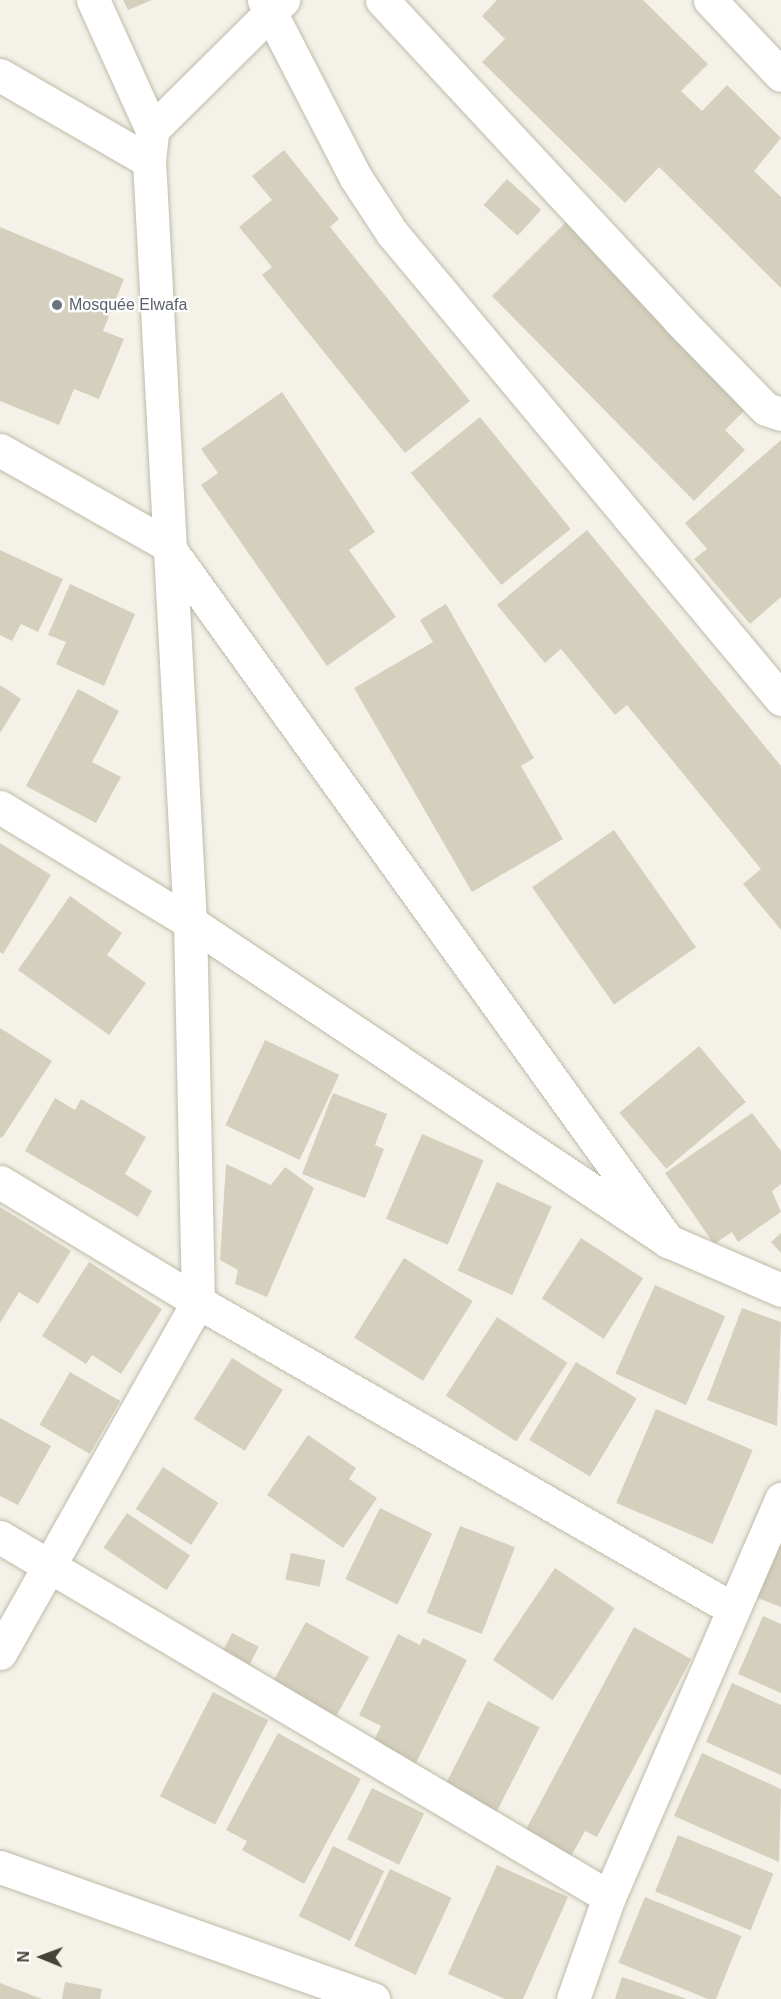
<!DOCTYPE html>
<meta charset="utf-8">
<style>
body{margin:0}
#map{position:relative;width:781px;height:1999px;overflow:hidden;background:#f4f2e8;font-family:Helvetica,sans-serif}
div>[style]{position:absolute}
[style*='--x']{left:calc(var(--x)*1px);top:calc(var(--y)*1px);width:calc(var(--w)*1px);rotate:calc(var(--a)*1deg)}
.building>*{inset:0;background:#d5cfbd;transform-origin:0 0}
.roads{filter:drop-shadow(0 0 2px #bfbbaa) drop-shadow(0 0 2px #bfbbaa)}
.minor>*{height:33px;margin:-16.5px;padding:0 16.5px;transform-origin:16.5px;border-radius:16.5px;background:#fff}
.dots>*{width:16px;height:16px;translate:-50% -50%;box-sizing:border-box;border:3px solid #fff;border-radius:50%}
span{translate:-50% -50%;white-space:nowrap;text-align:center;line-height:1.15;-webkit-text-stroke:4.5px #fff;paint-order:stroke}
.worship-label{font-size:16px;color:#5b616d}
.left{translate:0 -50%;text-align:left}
.north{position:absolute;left:12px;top:1927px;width:60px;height:60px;-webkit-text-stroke:4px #fff;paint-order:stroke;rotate:271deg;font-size:16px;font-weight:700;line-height:24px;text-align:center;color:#474336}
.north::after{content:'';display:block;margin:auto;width:21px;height:27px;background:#474336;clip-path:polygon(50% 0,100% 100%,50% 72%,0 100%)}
</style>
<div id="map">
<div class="building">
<i style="clip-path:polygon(123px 0,152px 0,128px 10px)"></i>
<i style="clip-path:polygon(497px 0,643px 0,708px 64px,681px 91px,702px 111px,727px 85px,781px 138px,754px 171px,781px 197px,781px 288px,659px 167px,625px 203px,482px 62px,505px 39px,482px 16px)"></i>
<i style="clip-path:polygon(284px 150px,339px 219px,330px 227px,470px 401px,405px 453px,262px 275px,272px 267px,239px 227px,272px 200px,252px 176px)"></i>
<i style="left:507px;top:179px;width:46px;height:35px;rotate:42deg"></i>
<i style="clip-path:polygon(571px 217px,753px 402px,725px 430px,745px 450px,694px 501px,492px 296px)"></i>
<i style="clip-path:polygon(0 227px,124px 279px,103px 331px,124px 339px,99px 399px,74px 389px,59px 425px,0 401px)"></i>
<i style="clip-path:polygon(282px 392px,375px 532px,349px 550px,396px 617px,327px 666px,201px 485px,218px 473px,201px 449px)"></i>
<i style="left:480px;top:417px;width:144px;height:89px;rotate:51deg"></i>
<i style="clip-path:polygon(781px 440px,781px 597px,750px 624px,694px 559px,707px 549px,685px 523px)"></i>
<i style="clip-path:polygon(587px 530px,781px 766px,781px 930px,743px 884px,761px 869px,627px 705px,615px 715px,561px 649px,545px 663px,497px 605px)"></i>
<i style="clip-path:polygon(0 550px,63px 579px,38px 632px,21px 624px,12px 641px,0 635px)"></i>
<i style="clip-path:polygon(70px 584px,135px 614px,104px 686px,56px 664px,66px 642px,48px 635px)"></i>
<i style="clip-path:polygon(446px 604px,534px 758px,521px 766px,563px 839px,472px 892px,354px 688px,433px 642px,420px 620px)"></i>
<i style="clip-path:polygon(0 685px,21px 699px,0 733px)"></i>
<i style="clip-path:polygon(78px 689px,119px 711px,92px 762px,121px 777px,96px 823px,26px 786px)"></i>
<i style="left:614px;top:830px;width:143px;height:100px;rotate:55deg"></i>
<i style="clip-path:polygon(0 843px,51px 875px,3px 954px,0 952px)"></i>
<i style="clip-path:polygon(70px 896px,122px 933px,107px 955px,146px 983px,109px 1035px,18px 970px)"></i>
<i style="clip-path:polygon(0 1028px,52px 1061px,2px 1138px,0 1137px)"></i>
<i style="left:265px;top:1040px;width:82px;height:94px;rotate:25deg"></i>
<i style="left:699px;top:1046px;width:73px;height:104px;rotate:50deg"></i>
<i style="clip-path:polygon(333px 1093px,387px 1114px,375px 1145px,384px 1149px,365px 1198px,302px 1174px)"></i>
<i style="clip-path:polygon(55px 1098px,75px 1110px,81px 1099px,146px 1137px,125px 1174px,152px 1191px,138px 1217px,25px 1151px)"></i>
<i style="clip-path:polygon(752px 1113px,781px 1151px,781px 1184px,772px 1191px,781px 1212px,738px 1242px,732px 1232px,714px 1244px,665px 1173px)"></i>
<i style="left:422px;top:1134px;width:67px;height:92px;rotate:23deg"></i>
<i style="clip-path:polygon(226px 1164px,271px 1185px,285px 1167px,314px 1188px,267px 1297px,235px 1284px,238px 1270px,220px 1260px)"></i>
<i style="left:497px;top:1182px;width:60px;height:97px;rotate:24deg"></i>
<i style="clip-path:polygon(0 1207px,71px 1251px,38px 1304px,19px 1292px,0 1323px)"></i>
<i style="clip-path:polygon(781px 1233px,781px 1253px,771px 1242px)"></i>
<i style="left:581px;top:1238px;width:74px;height:72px;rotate:33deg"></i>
<i style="left:404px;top:1258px;width:81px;height:94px;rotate:32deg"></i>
<i style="clip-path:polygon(89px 1262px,162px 1309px,121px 1374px,92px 1355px,86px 1364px,42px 1336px)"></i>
<i style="left:655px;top:1285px;width:77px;height:97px;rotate:24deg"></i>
<i style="clip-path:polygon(742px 1308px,781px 1322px,777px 1426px,707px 1400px)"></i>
<i style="left:497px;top:1317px;width:84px;height:94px;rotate:33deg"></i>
<i style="left:232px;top:1358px;width:60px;height:72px;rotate:32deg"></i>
<i style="left:576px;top:1362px;width:71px;height:91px;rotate:31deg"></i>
<i style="left:70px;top:1372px;width:58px;height:61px;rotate:30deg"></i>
<i style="left:656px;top:1409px;width:105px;height:102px;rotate:23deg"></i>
<i style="clip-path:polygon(0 1418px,51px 1446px,18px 1505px,0 1496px)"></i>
<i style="clip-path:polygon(308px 1435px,356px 1468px,349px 1479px,377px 1498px,343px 1548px,267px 1495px)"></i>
<i style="left:163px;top:1467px;width:66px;height:50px;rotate:33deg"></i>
<i style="left:380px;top:1508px;width:58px;height:79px;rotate:26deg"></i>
<i style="left:127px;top:1513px;width:76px;height:42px;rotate:34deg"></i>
<i style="left:460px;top:1526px;width:59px;height:93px;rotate:21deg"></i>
<i style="clip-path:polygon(781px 1537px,781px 1607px,755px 1597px)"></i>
<i style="left:291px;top:1553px;width:35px;height:27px;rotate:12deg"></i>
<i style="left:555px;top:1568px;width:72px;height:111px;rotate:34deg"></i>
<i style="clip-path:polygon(763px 1616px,781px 1624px,781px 1693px,738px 1674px)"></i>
<i style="left:306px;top:1622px;width:72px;height:72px;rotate:29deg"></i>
<i style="clip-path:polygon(634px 1627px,691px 1659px,597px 1837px,585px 1831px,569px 1860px,523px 1835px)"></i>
<i style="left:232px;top:1633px;width:30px;height:24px;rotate:27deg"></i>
<i style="clip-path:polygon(398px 1634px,420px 1645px,423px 1638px,467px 1660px,414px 1767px,371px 1746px,381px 1726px,359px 1715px)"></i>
<i style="clip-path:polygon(732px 1683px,781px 1705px,781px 1775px,706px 1742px)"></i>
<i style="left:213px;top:1692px;width:62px;height:117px;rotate:27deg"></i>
<i style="left:488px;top:1701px;width:58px;height:103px;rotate:27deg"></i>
<i style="clip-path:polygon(278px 1733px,361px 1779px,304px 1884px,242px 1850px,247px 1841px,226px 1830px)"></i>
<i style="clip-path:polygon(702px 1753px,781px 1789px,779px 1862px,674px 1816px)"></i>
<i style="left:372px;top:1788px;width:58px;height:57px;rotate:26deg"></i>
<i style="left:678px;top:1835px;width:103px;height:61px;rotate:22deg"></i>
<i style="left:333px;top:1846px;width:57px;height:78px;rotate:26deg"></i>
<i style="clip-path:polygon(497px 1865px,568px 1897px,523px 1999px,505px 1999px,448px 1974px)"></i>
<i style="left:390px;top:1869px;width:68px;height:85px;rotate:25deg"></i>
<i style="left:645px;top:1897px;width:104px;height:71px;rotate:22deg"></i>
<i style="clip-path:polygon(622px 1977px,687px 1999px,615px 1999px)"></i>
<i style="clip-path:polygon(65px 1982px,102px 1989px,100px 1999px,62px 1999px)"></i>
<i style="clip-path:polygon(0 1983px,42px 1999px,0 1999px)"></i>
</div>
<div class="roads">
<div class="minor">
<i style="--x:93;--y:0;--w:143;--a:65.6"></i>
<i style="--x:264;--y:0;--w:200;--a:62.7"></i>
<i style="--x:356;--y:178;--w:66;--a:56.8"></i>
<i style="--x:392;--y:233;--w:607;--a:50.15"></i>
<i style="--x:382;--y:0;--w:437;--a:47.1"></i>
<i style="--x:679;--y:320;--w:124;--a:45.7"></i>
<i style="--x:766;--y:409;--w:16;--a:18"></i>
<i style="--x:710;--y:0;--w:103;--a:46.6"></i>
<i style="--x:0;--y:75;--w:172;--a:30"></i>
<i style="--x:0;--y:450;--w:191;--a:29.5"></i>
<i style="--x:166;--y:544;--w:859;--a:54.24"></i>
<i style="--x:0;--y:807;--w:222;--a:31.2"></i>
<i style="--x:190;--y:922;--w:575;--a:33.72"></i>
<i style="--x:668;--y:1241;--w:123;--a:23.4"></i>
<i style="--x:0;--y:1182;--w:232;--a:31.2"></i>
<i style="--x:198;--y:1302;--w:617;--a:29.85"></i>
<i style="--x:0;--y:1537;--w:707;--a:30.59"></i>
<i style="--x:0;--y:1653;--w:403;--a:-60.6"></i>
<i style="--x:198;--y:1302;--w:380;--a:-91.2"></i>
<i style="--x:190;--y:922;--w:762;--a:-93.08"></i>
<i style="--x:149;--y:161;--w:31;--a:-84"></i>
<i style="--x:152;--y:130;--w:185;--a:-44.8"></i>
<i style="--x:0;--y:1867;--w:396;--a:19.5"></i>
<i style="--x:573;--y:1999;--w:108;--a:-70.6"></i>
<i style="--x:609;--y:1897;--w:434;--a:-66.6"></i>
</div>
</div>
<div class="dots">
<i style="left:57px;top:305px;background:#6b7280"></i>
</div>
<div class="worship-label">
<span class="left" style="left:69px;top:305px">Mosquée Elwafa</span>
</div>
<div class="north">N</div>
</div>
